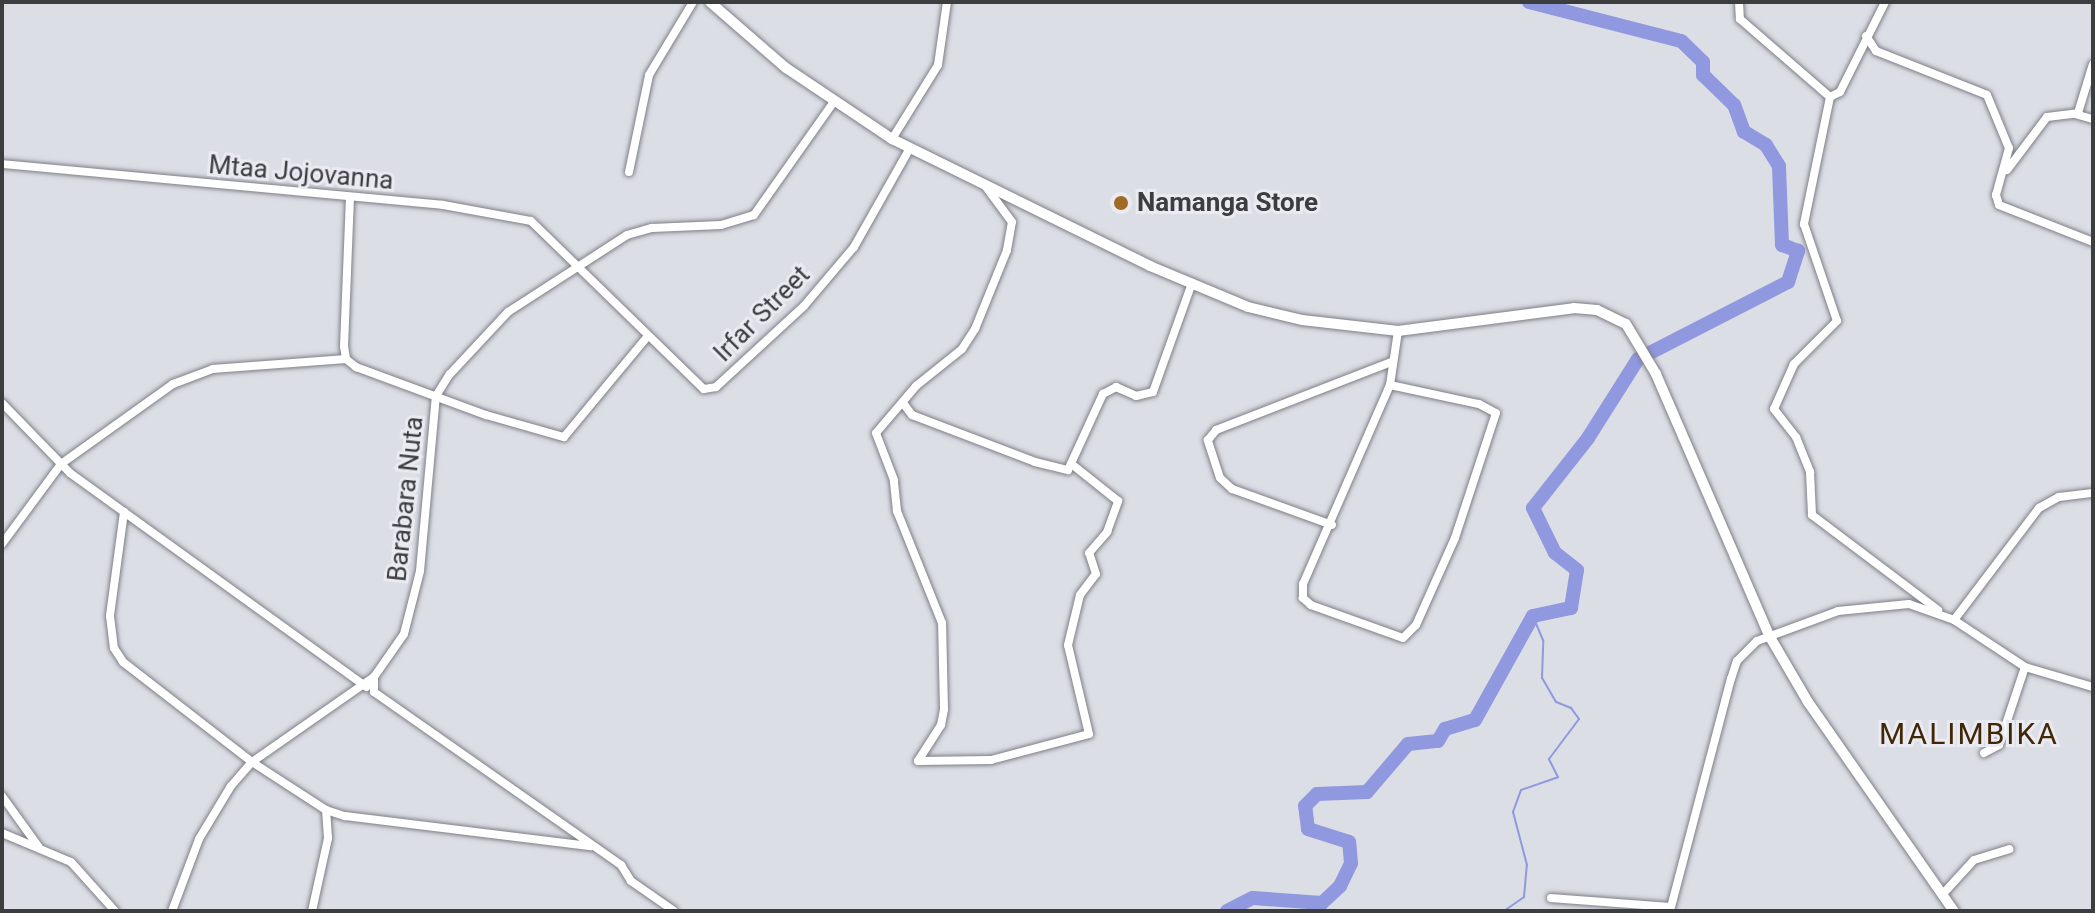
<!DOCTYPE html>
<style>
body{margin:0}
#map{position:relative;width:2095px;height:913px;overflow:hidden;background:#dcdee5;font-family:Roboto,sans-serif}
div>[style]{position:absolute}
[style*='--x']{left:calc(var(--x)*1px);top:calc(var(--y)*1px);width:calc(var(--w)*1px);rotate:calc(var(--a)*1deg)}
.stream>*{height:2px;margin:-1px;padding:0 1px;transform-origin:1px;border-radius:1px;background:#9098df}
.river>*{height:14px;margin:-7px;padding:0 7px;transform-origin:7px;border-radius:7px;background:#9098df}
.roads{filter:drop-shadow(0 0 2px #7e7f86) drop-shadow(0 0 2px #7e7f86)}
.minor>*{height:8px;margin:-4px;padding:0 4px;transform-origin:4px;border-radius:4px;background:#fff}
.major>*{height:10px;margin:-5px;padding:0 5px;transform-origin:5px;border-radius:5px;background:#fff}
.dots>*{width:22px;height:22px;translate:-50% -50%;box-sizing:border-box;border:4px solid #eaebf2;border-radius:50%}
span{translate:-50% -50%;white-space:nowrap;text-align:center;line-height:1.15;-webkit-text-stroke:6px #eaebf2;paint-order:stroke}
.street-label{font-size:26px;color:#3c3d3f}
.poi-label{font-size:26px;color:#3c3d3f;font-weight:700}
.left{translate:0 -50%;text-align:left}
.quarter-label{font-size:30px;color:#402705;letter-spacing:2px}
.frame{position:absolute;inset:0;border:4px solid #3c3d3f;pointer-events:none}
</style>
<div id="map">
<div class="stream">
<i style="--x:1504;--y:911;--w:24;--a:-35"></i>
<i style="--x:1524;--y:897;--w:32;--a:-85"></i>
<i style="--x:1527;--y:865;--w:55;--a:-104.8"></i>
<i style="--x:1513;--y:812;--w:23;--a:-70"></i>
<i style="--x:1521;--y:790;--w:39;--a:-19"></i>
<i style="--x:1558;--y:777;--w:20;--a:-117"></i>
<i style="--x:1549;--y:759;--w:50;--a:-53.1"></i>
<i style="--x:1579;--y:719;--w:14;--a:-126"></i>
<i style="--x:1571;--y:708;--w:16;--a:-158"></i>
<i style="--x:1556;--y:702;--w:28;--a:-120"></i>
<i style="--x:1542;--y:678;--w:38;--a:-88"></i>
<i style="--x:1543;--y:640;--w:26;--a:-113"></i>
</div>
<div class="river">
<i style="--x:1227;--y:911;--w:29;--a:-27"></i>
<i style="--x:1253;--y:898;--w:69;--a:4.1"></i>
<i style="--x:1322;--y:903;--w:25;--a:-43"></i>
<i style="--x:1340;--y:886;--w:25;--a:-64"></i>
<i style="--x:1351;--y:863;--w:21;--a:-95"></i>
<i style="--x:1349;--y:842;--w:43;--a:-162.4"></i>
<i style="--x:1308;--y:829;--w:23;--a:-97"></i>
<i style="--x:1305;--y:806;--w:17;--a:-45"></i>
<i style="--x:1317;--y:794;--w:50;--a:-2.3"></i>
<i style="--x:1367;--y:792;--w:63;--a:-49.5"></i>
<i style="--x:1408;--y:744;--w:30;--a:-6"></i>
<i style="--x:1438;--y:741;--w:14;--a:-60"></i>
<i style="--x:1445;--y:729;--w:31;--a:-17"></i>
<i style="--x:1475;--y:720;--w:119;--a:-60.9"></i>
<i style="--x:1533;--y:616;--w:39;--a:-12"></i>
<i style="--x:1571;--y:608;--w:38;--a:-81"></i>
<i style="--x:1577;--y:570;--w:28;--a:-142"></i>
<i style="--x:1555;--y:553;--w:50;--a:-116.1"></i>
<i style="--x:1533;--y:508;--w:89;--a:-51.8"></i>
<i style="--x:1588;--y:438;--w:93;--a:-57.7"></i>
<i style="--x:1638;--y:359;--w:169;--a:-27.2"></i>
<i style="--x:1788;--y:282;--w:33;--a:-72"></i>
<i style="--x:1798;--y:251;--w:17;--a:-159"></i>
<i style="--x:1782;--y:245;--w:79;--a:-92.2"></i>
<i style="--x:1779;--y:166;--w:25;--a:-122"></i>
<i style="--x:1766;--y:145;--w:26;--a:-149"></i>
<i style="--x:1744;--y:132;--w:29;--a:-110"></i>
<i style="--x:1734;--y:105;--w:43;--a:-135.9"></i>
<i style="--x:1703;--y:75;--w:13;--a:-90"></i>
<i style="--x:1703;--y:62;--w:30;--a:-136"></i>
<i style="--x:1681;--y:41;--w:157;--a:-165.6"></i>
</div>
<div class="roads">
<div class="minor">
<i style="--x:1739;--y:2;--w:17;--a:87"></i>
<i style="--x:1740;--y:19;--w:119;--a:40.9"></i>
<i style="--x:1830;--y:97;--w:11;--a:-27"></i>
<i style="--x:1840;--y:92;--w:101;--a:-63.4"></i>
<i style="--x:1866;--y:36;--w:18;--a:56"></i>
<i style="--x:1876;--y:51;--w:119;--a:21.6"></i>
<i style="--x:1987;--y:95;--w:57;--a:67.5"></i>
<i style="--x:2009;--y:148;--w:49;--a:105.5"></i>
<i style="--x:1996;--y:195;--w:10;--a:73"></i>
<i style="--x:1999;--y:205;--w:101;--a:21.5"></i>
<i style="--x:1830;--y:97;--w:130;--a:101.6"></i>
<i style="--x:1804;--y:224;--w:102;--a:71.2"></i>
<i style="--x:1837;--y:321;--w:61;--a:135"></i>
<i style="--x:1794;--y:364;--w:49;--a:114"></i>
<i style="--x:1774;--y:409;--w:36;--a:52"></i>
<i style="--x:1796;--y:437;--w:38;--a:68"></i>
<i style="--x:1810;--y:472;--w:43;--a:87.3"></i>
<i style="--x:1812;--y:515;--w:158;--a:37"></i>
<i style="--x:2075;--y:114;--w:19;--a:16"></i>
<i style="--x:892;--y:139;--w:87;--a:-58.1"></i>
<i style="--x:938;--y:65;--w:64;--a:-81.9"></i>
<i style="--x:2;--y:164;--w:443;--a:5.3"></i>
<i style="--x:443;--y:205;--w:89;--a:10.3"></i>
<i style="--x:531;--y:221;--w:241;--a:44.2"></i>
<i style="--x:704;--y:389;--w:12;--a:-9"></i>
<i style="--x:716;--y:387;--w:120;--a:-42.6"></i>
<i style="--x:804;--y:306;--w:77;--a:-49.7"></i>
<i style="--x:854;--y:247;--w:114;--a:-60.5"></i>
<i style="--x:2007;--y:170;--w:66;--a:-53"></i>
<i style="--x:2047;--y:117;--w:31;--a:-7"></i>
<i style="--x:2078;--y:113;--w:51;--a:-73"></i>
<i style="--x:629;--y:172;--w:99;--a:-78.3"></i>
<i style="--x:649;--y:75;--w:85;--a:-58.9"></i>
<i style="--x:350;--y:197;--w:149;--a:92.3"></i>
<i style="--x:344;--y:346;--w:13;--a:81"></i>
<i style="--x:346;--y:359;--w:13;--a:39"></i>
<i style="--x:356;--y:367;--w:139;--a:20.3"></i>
<i style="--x:486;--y:415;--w:81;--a:15.8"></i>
<i style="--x:564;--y:437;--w:130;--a:-50.3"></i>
<i style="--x:1390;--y:385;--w:91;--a:12.1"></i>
<i style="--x:1479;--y:404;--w:19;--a:28"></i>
<i style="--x:1496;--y:413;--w:132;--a:108.2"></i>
<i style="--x:1455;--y:538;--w:95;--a:114.1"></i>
<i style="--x:1416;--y:625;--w:18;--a:135"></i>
<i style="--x:1403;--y:638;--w:98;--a:-160.3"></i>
<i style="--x:1311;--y:605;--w:11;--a:-139"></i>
<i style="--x:1303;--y:598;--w:14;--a:-90"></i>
<i style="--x:1303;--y:584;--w:217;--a:-66.4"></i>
<i style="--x:1390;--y:385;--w:55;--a:-81.6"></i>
<i style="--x:2;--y:403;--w:98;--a:45.8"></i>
<i style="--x:70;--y:473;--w:67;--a:35.8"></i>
<i style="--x:124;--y:512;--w:105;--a:97.7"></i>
<i style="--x:110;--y:616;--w:32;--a:83"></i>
<i style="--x:114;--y:648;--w:17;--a:57"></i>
<i style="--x:123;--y:662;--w:163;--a:37.8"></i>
<i style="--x:252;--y:762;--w:88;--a:33"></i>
<i style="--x:326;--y:810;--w:20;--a:18"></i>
<i style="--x:345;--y:816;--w:248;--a:7"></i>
<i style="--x:903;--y:403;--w:15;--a:53"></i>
<i style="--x:912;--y:415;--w:132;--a:20.9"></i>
<i style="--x:1035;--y:462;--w:34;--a:14"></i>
<i style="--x:1068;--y:470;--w:84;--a:-65.3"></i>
<i style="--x:1103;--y:394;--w:15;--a:-28"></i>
<i style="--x:1116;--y:387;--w:22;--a:24"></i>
<i style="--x:1136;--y:396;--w:17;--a:-13"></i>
<i style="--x:1153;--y:392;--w:116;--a:-70.3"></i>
<i style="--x:124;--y:512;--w:299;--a:35.8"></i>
<i style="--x:1332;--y:525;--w:106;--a:-160.2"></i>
<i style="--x:1232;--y:489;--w:16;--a:-137"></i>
<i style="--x:1220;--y:478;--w:40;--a:-108"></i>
<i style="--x:1208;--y:440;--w:13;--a:-51"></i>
<i style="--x:1216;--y:430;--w:188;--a:-21.2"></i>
<i style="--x:2;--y:544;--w:99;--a:-53.6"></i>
<i style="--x:61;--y:464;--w:138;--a:-35.5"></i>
<i style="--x:173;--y:384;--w:43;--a:-20.6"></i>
<i style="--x:213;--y:369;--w:133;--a:-4.3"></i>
<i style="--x:1954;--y:620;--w:141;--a:-52.8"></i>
<i style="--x:2039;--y:508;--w:23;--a:-29"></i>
<i style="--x:2059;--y:497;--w:34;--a:-7"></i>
<i style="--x:374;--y:677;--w:15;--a:90"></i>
<i style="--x:374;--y:692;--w:302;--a:35"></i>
<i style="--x:621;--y:865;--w:19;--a:58"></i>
<i style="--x:631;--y:881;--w:52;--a:34.9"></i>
<i style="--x:1984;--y:753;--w:17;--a:-28"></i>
<i style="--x:1999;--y:745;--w:82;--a:-71.6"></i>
<i style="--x:918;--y:761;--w:43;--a:-57.4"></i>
<i style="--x:941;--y:725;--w:16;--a:-79"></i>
<i style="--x:944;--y:709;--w:86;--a:-91.3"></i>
<i style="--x:942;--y:623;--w:121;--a:-111.9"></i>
<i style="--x:897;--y:511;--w:31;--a:-96"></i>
<i style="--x:894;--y:480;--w:50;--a:-111"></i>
<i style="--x:876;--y:433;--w:62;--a:-49.6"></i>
<i style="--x:916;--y:386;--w:59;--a:-38.8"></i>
<i style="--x:962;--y:349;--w:24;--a:-57"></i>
<i style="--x:975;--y:329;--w:85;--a:-67.9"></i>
<i style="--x:1007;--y:250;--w:28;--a:-80"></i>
<i style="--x:1012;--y:222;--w:44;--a:-126.6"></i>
<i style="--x:918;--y:761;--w:73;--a:-0.8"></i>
<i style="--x:991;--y:760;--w:101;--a:-14.9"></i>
<i style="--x:1089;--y:734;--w:91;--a:-103.3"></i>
<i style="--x:1068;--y:645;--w:51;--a:-76.5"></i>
<i style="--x:1080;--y:595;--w:26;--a:-53"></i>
<i style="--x:1096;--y:574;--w:22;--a:-108"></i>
<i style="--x:1089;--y:553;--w:28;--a:-49"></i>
<i style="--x:1107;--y:532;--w:33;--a:-70"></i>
<i style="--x:1118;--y:501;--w:56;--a:-141.5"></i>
<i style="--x:2;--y:796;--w:62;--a:54.2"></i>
<i style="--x:2;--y:833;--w:75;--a:22.8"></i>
<i style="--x:71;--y:862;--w:66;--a:48.1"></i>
<i style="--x:1942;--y:895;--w:47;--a:-47.6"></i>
<i style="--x:1974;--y:860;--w:37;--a:-17"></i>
<i style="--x:1551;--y:898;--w:119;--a:4.3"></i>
<i style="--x:172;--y:911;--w:77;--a:-69.4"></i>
<i style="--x:199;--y:839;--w:62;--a:-58.9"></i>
<i style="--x:231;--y:786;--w:32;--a:-49"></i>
<i style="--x:252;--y:762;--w:149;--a:-34.9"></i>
<i style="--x:374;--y:677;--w:52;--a:-55.1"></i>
<i style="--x:404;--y:634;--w:65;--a:-75.7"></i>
<i style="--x:420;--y:571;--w:176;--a:-84.8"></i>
<i style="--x:436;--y:396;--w:26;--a:-58"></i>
<i style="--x:450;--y:374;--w:85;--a:-46.9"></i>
<i style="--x:508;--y:312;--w:142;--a:-32.9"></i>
<i style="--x:627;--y:235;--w:26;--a:-16"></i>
<i style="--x:652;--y:228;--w:69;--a:-2.5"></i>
<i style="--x:721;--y:225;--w:34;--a:-17"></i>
<i style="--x:754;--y:215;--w:137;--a:-54.8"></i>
<i style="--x:312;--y:911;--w:75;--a:-77.6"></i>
<i style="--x:328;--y:838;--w:28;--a:-94"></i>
<i style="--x:1670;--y:911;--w:240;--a:-75.3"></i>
<i style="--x:1731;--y:679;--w:19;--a:-72"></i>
<i style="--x:1737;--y:661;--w:28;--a:-45"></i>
<i style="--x:1757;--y:641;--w:86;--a:-20.3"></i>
<i style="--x:1838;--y:611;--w:71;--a:-5.6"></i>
<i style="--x:1909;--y:604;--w:48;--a:19.6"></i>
<i style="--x:1954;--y:620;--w:85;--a:33.5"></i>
<i style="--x:2025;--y:667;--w:71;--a:16.4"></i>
</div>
<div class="major">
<i style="--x:710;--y:2;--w:101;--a:41"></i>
<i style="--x:786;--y:68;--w:128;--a:33.8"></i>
<i style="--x:892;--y:139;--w:288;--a:26.2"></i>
<i style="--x:1150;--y:266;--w:106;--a:22.7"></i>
<i style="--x:1248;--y:307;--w:56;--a:13.5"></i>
<i style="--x:1302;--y:320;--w:97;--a:6.5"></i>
<i style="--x:1398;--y:331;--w:177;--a:-7.4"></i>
<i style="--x:1574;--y:308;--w:23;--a:5"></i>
<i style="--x:1597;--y:310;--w:32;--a:26"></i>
<i style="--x:1626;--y:324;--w:58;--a:59"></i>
<i style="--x:1656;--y:374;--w:287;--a:66.6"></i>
<i style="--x:1770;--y:637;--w:75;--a:59.7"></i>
<i style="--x:1808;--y:702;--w:255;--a:55.1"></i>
</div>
</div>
<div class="dots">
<i style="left:1121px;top:203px;background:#a06924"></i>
</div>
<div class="street-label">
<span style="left:301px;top:173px;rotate:5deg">Mtaa Jojovanna</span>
<span style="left:762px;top:314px;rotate:-45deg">Irfar Street</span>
<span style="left:406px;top:499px;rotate:-84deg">Barabara Nuta</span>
</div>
<div class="poi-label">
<span class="left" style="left:1137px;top:203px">Namanga Store</span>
</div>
<div class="quarter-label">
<span style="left:1969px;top:734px">MALIMBIKA</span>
</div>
<div class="frame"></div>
</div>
